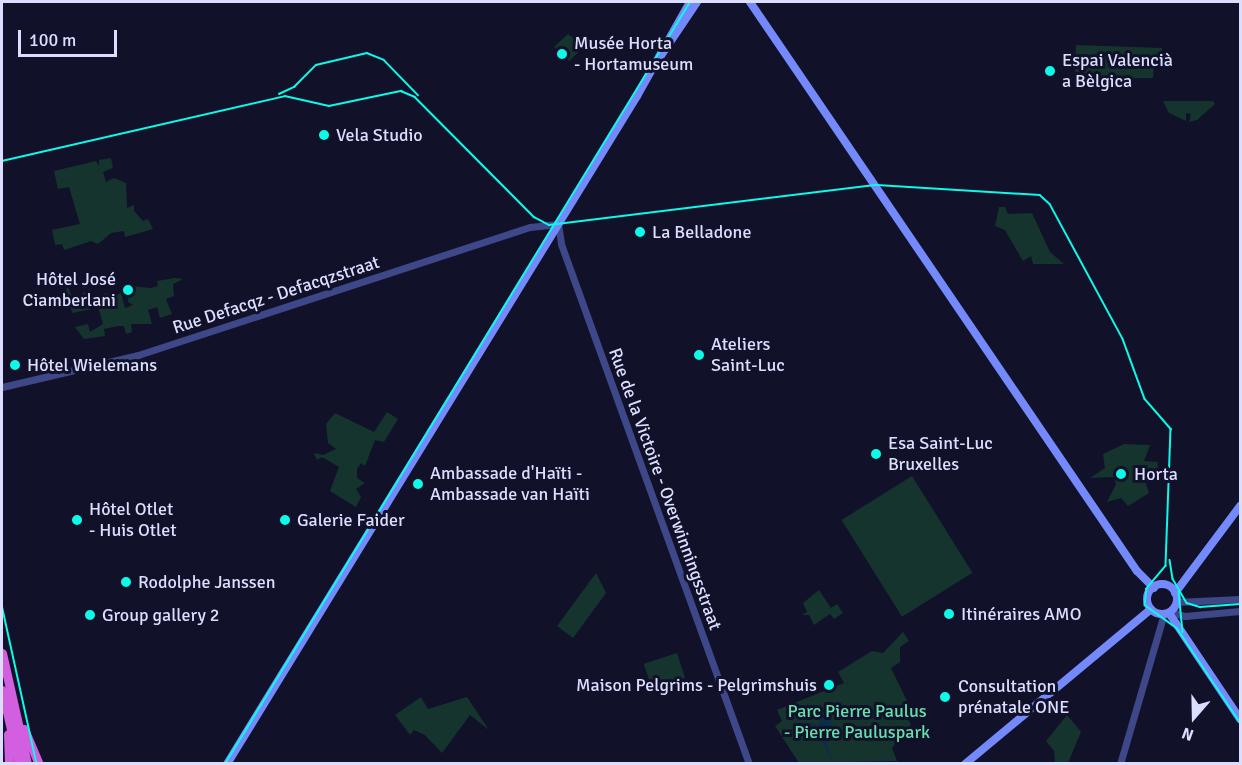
<!DOCTYPE html>
<meta charset="utf-8">
<style>
body{margin:0}
#map{position:relative;width:1242px;height:765px;overflow:hidden;background:#11122a;font-family:Signika,sans-serif}
div>[style]{position:absolute}
[style*='--x']{left:calc(var(--x)*1px);top:calc(var(--y)*1px);width:calc(var(--w)*1px);rotate:calc(var(--a)*1deg)}
.green>*{inset:0;background:#14342d;transform-origin:0 0}
.water>*{inset:0;background:#0c2d49}
.stream>*{height:2px;margin:-1px;padding:0 1px;transform-origin:1px;border-radius:1px;background:#0c2d49}
.tertiary>*{height:7px;margin:-3.5px;padding:0 3.5px;transform-origin:3.5px;border-radius:3.5px;background:#3e4888}
.secondary>*{height:8px;margin:-4px;padding:0 4px;transform-origin:4px;border-radius:4px;background:#748afc}
.secondary>.ring{margin:-4px;padding:0;box-sizing:content-box;background:none;border:8px solid #748afc;border-radius:50%}
.trunk>*{height:9px;margin:-4.5px;padding:0 4.5px;transform-origin:4.5px;border-radius:4.5px;background:#d25fe0}
.tram>*{height:1.5px;margin:-0.75px;padding:0 0.75px;transform-origin:0.75px;border-radius:0.75px;background:#0cfae7}
.dots>*{width:16px;height:16px;translate:-50% -50%;box-sizing:border-box;border:3px solid #11122a;border-radius:50%}
span{translate:-50% -50%;white-space:nowrap;text-align:center;line-height:1.15;-webkit-text-stroke:6px #11122a;paint-order:stroke}
.poi-label{font-size:18px;color:#dbdefe}
.left{translate:0 -50%;text-align:left}
.right{translate:-100% -50%;text-align:right}
.street-label{font-size:18px;color:#dbdefe}
.park-label{font-size:18px;color:#67dfab}
.frame{position:absolute;inset:0;border:3px solid #dbdefe;pointer-events:none}
.north{position:absolute;left:1164px;top:687px;width:60px;height:60px;-webkit-text-stroke:4px #11122a;paint-order:stroke;rotate:200deg;font-size:16px;font-weight:700;line-height:24px;text-align:center;color:#dbdefe}
.north::after{content:'';display:block;margin:auto;width:21px;height:27px;background:#dbdefe;clip-path:polygon(50% 0,100% 100%,50% 72%,0 100%)}
.scale{position:absolute;left:18px;top:30px;width:99px;height:27px;box-sizing:border-box;border:3px solid #dbdefe;border-top:0;padding-left:8px;font-size:18px;line-height:21px;white-space:nowrap;color:#dbdefe;-webkit-text-stroke:4px #11122a;paint-order:stroke}
</style>
<div id="map">
<div class="green">
<i style="clip-path:polygon(568px 34px,584px 47px,569px 61px,554px 47px)"></i>
<i style="clip-path:polygon(1076px 45px,1162px 48px,1161px 63px,1154px 63px,1153px 78px,1075px 79px)"></i>
<i style="clip-path:polygon(1163px 101px,1213px 101px,1215px 104px,1197px 120px,1189px 122px,1191px 114px,1186px 113px,1186px 121px,1169px 113px)"></i>
<i style="clip-path:polygon(111px 158px,113px 168px,103px 172px,106px 182px,114px 178px,126px 183px,127px 208px,134px 205px,134px 211px,143px 221px,148px 219px,153px 229px,125px 237px,124px 231px,111px 233px,98px 244px,91px 241px,64px 250px,62px 244px,55px 245px,52px 230px,80px 224px,69px 187px,58px 189px,54px 171px,96px 161px,99px 166px,99px 160px)"></i>
<i style="clip-path:polygon(999px 207px,1005px 207px,1008px 214px,1032px 213px,1050px 252px,1064px 264px,1033px 264px,1031px 256px,1023px 261px,1005px 230px,995px 226px)"></i>
<i style="clip-path:polygon(175px 278px,183px 279px,173px 284px,174px 296px,166px 299px,172px 314px,160px 318px,157px 307px,148px 310px,152px 324px,131px 324px,132px 332px,126px 334px,124px 326px,118px 326px,104px 329px,105px 336px,84px 339px,75px 327px,88px 324px,90px 332px,103px 324px,97px 303px,90px 302px,92px 309px,72px 313px,69px 301px,62px 296px,68px 287px,73px 299px,90px 289px,93px 297px,107px 293px,109px 299px,121px 293px,125px 308px,133px 305px,128px 302px,129px 286px,151px 288px,158px 286px,157px 281px)"></i>
<i style="clip-path:polygon(387px 412px,398px 419px,384px 442px,375px 440px,365px 466px,361px 463px,357px 469px,357px 478px,365px 483px,356px 489px,361px 497px,356px 507px,330px 491px,339px 467px,322px 457px,317px 460px,314px 453px,323px 455px,336px 449px,328px 443px,326px 424px,335px 413px,374px 432px)"></i>
<i style="clip-path:polygon(1124px 444px,1150px 445px,1144px 461px,1158px 462px,1157px 477px,1144px 478px,1149px 493px,1128px 506px,1121px 498px,1107px 502px,1116px 484px,1114px 477px,1090px 478px,1105px 468px,1103px 454px)"></i>
<i style="left:912px;top:476px;width:114px;height:83px;rotate:58deg"></i>
<i style="clip-path:polygon(596px 573px,606px 593px,573px 638px,557px 626px)"></i>
<i style="clip-path:polygon(819px 590px,831px 608px,837px 604px,843px 613px,834px 619px,830px 614px,814px 625px,809px 615px,802px 615px,807px 612px,803px 603px)"></i>
<i style="clip-path:polygon(903px 632px,909px 641px,900px 647px,900px 662px,891px 668px,909px 705px,903px 713px,911px 724px,892px 748px,897px 761px,799px 763px,775px 726px,782px 721px,777px 710px,844px 683px,838px 672px,872px 651px,883px 653px)"></i>
<i style="left:677px;top:653px;width:26px;height:35px;rotate:72deg"></i>
<i style="clip-path:polygon(421px 697px,428px 709px,467px 697px,489px 730px,470px 715px,442px 753px,425px 735px,414px 730px,410px 735px,395px 715px)"></i>
<i style="clip-path:polygon(1067px 715px,1081px 732px,1068px 763px,1055px 763px,1054px 751px,1046px 741px)"></i>
</div>
<div class="water">
<i style="clip-path:polygon(828px 708px,833px 732px,825px 738px,832px 761px,816px 729px)"></i>
</div>
<div class="stream">
<i style="--x:800;--y:723;--w:17;--a:7"></i>
</div>
<div class="tertiary">
<i style="--x:2;--y:387;--w:140;--a:-13.2"></i>
<i style="--x:138;--y:355;--w:412;--a:-18.1"></i>
<i style="--x:530;--y:227;--w:28;--a:-6"></i>
<i style="--x:558;--y:224;--w:20;--a:81"></i>
<i style="--x:561;--y:244;--w:553;--a:70.12"></i>
<i style="--x:1177;--y:602;--w:63;--a:-2.7"></i>
<i style="--x:1170;--y:612;--w:16;--a:15"></i>
<i style="--x:1185;--y:616;--w:55;--a:-5.2"></i>
<i style="--x:1120;--y:764;--w:156;--a:-73.7"></i>
</div>
<div class="secondary">
<i style="--x:750;--y:2;--w:688;--a:55.78"></i>
<i style="--x:1137;--y:571;--w:24;--a:45"></i>
<i style="--x:658;--y:60;--w:70;--a:-56.1"></i>
<i class="ring" style="left:1147px;top:584px;width:22px;height:22px"></i>
<i style="--x:1175;--y:593;--w:109;--a:-53.2"></i>
<i style="--x:1169;--y:613;--w:128;--a:56.2"></i>
<i style="--x:227;--y:764;--w:784;--a:-58.46"></i>
<i style="--x:637;--y:96;--w:108;--a:-60.6"></i>
<i style="--x:965;--y:764;--w:242;--a:-39.8"></i>
</div>
<div class="trunk">
<i style="--x:2;--y:653;--w:114;--a:77.3"></i>
<i style="--x:2;--y:690;--w:76;--a:77.1"></i>
<i style="--x:24;--y:729;--w:38;--a:67"></i>
<i style="--x:8;--y:734;--w:30;--a:88"></i>
</div>
<div class="tram">
<i style="--x:279;--y:94;--w:17;--a:-25"></i>
<i style="--x:294;--y:87;--w:31;--a:-45"></i>
<i style="--x:316;--y:65;--w:52;--a:-13.2"></i>
<i style="--x:367;--y:53;--w:18;--a:22"></i>
<i style="--x:384;--y:60;--w:49;--a:45.8"></i>
<i style="--x:2;--y:161;--w:290;--a:-12.9"></i>
<i style="--x:285;--y:96;--w:45;--a:12.8"></i>
<i style="--x:329;--y:106;--w:74;--a:-11.8"></i>
<i style="--x:401;--y:91;--w:15;--a:23"></i>
<i style="--x:415;--y:97;--w:169;--a:45.2"></i>
<i style="--x:534;--y:217;--w:17;--a:28"></i>
<i style="--x:549;--y:225;--w:330;--a:-7"></i>
<i style="--x:877;--y:185;--w:163;--a:3.5"></i>
<i style="--x:1040;--y:195;--w:13;--a:42"></i>
<i style="--x:1050;--y:204;--w:153;--a:61.6"></i>
<i style="--x:1123;--y:339;--w:64;--a:69.9"></i>
<i style="--x:1145;--y:399;--w:40;--a:49"></i>
<i style="--x:1171;--y:429;--w:137;--a:92.1"></i>
<i style="--x:1166;--y:566;--w:30;--a:130"></i>
<i style="--x:1147;--y:589;--w:16;--a:97"></i>
<i style="--x:1145;--y:605;--w:39;--a:36"></i>
<i style="--x:1177;--y:628;--w:113;--a:56.2"></i>
<i style="--x:1170;--y:560;--w:19;--a:81"></i>
<i style="--x:1173;--y:579;--w:28;--a:60"></i>
<i style="--x:1187;--y:603;--w:14;--a:17"></i>
<i style="--x:1200;--y:607;--w:40;--a:-4.3"></i>
<i style="--x:1179;--y:592;--w:40;--a:84.3"></i>
<i style="--x:2;--y:605;--w:163;--a:77.6"></i>
<i style="--x:225;--y:764;--w:893;--a:-58.61"></i>
</div>
<div class="dots">
<i style="left:562px;top:54px;background:#0cfae7"></i>
<i style="left:1050px;top:71px;background:#0cfae7"></i>
<i style="left:324px;top:135px;background:#0cfae7"></i>
<i style="left:640px;top:232px;background:#0cfae7"></i>
<i style="left:128px;top:290px;background:#0cfae7"></i>
<i style="left:699px;top:355px;background:#0cfae7"></i>
<i style="left:15px;top:365px;background:#0cfae7"></i>
<i style="left:876px;top:454px;background:#0cfae7"></i>
<i style="left:1121px;top:474px;background:#0cfae7"></i>
<i style="left:418px;top:484px;background:#0cfae7"></i>
<i style="left:77px;top:520px;background:#0cfae7"></i>
<i style="left:285px;top:520px;background:#0cfae7"></i>
<i style="left:126px;top:582px;background:#0cfae7"></i>
<i style="left:949px;top:614px;background:#0cfae7"></i>
<i style="left:90px;top:615px;background:#0cfae7"></i>
<i style="left:829px;top:685px;background:#0cfae7"></i>
<i style="left:945px;top:697px;background:#0cfae7"></i>
</div>
<div class="poi-label">
<span class="left" style="left:574px;top:54px">Musée Horta<br>- Hortamuseum</span>
<span class="left" style="left:1062px;top:71px">Espai Valencià<br>a Bèlgica</span>
<span class="left" style="left:336px;top:135px">Vela Studio</span>
<span class="left" style="left:652px;top:232px">La Belladone</span>
<span class="right" style="left:116px;top:290px">Hôtel José<br>Ciamberlani</span>
<span class="left" style="left:711px;top:355px">Ateliers<br>Saint-Luc</span>
<span class="left" style="left:27px;top:365px">Hôtel Wielemans</span>
<span class="left" style="left:888px;top:454px">Esa Saint-Luc<br>Bruxelles</span>
<span class="left" style="left:430px;top:484px">Ambassade d'Haïti -<br>Ambassade van Haïti</span>
<span class="left" style="left:1134px;top:474px">Horta</span>
<span class="left" style="left:89px;top:520px">Hôtel Otlet<br>- Huis Otlet</span>
<span class="left" style="left:297px;top:520px">Galerie Faider</span>
<span class="left" style="left:138px;top:582px">Rodolphe Janssen</span>
<span class="left" style="left:961px;top:614px">Itinéraires AMO</span>
<span class="left" style="left:102px;top:615px">Group gallery 2</span>
<span class="right" style="left:817px;top:685px">Maison Pelgrims - Pelgrimshuis</span>
<span class="left" style="left:958px;top:697px">Consultation<br>prénatale ONE</span>
</div>
<div class="street-label">
<span style="left:276px;top:295px;rotate:-18deg">Rue Defacqz - Defacqzstraat</span>
<span style="left:665px;top:489px;rotate:70deg">Rue de la Victoire - Overwinningsstraat</span>
</div>
<div class="park-label">
<span style="left:857px;top:722px">Parc Pierre Paulus<br>- Pierre Pauluspark</span>
</div>
<div class="frame"></div>
<div class="north">N</div>
<div class="scale">100 m</div>
</div>
